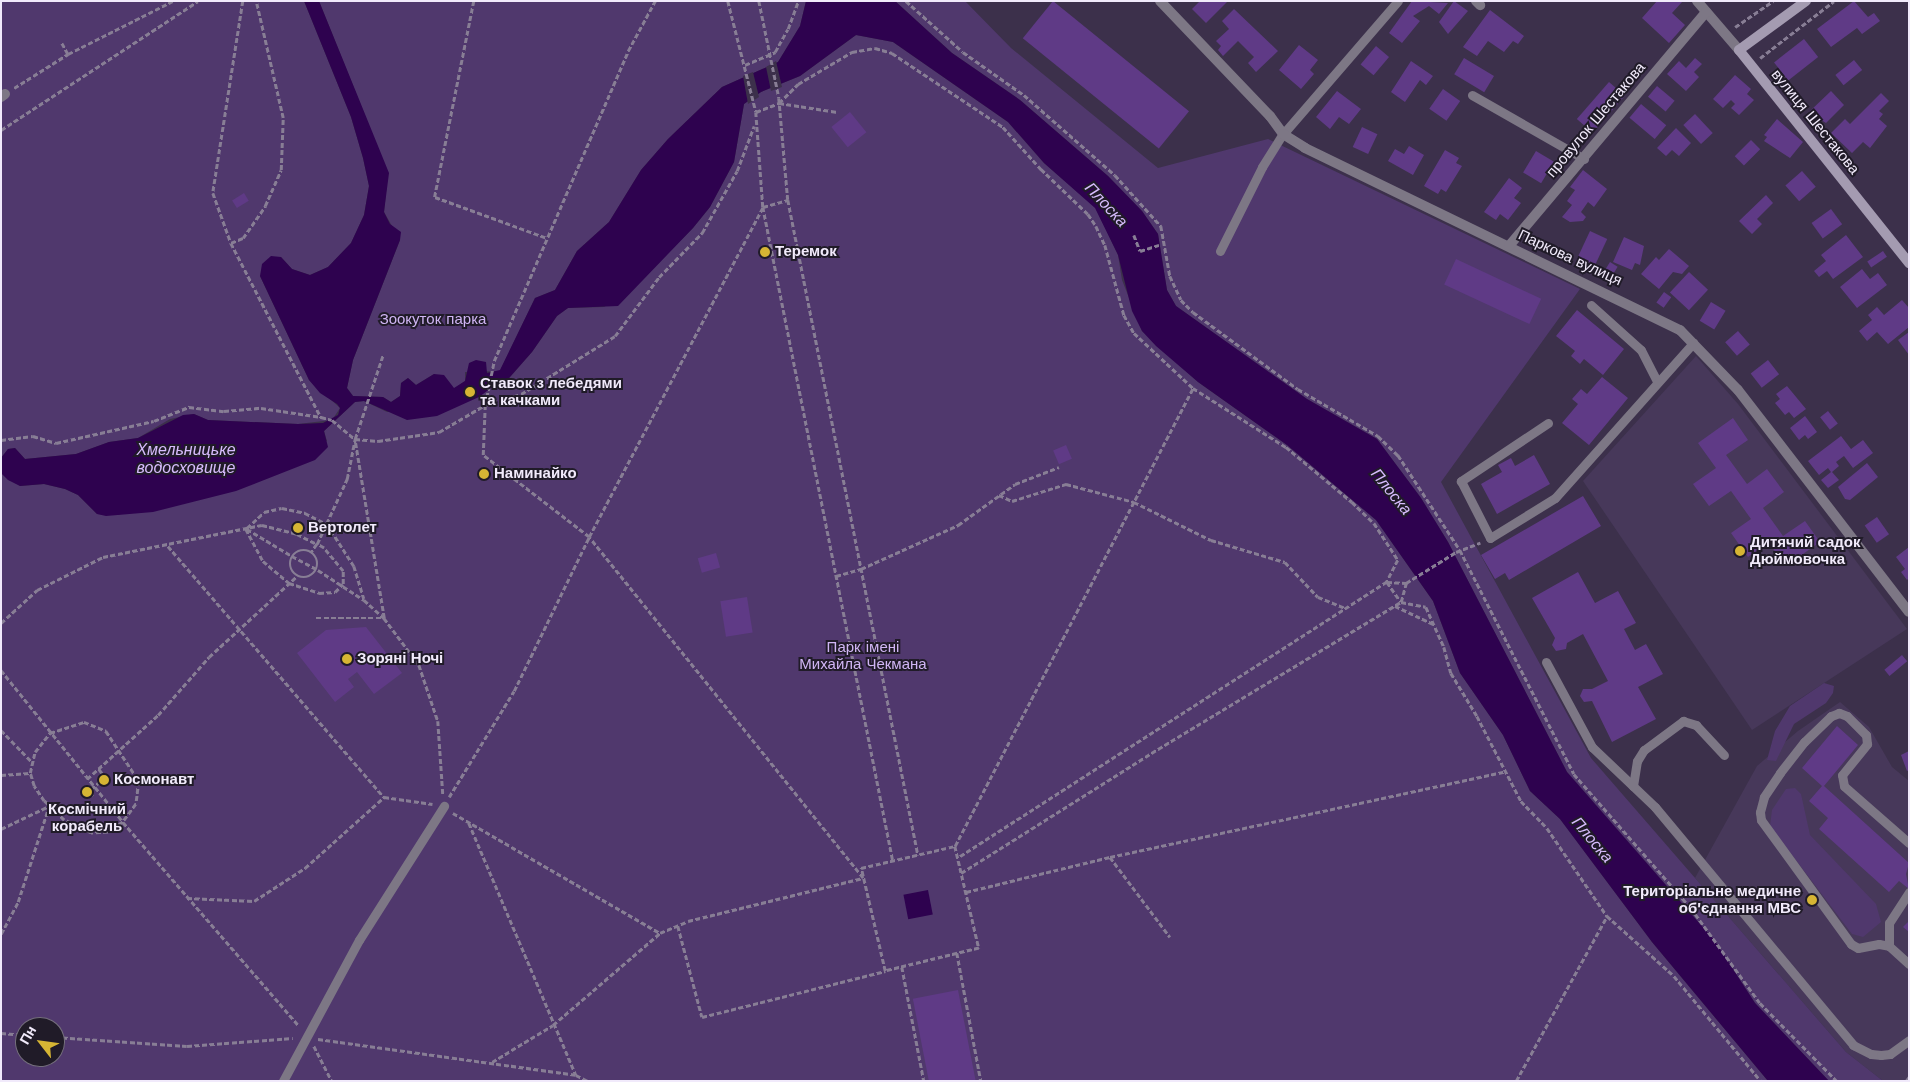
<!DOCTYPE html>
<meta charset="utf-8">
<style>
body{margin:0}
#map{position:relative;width:1910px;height:1082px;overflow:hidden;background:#3c304b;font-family:"Work Sans",sans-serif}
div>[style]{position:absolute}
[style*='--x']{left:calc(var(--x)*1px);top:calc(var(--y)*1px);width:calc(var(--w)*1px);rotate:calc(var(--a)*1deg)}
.built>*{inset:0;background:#47385a}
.green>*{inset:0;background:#50386d}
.water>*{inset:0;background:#2e024f;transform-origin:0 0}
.pier>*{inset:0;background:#3c304b}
.building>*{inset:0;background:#5f3a86;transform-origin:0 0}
.path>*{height:2.5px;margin-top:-1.25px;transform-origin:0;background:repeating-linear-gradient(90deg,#887e95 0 5px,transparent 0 7.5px)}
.path>.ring{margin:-1.25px;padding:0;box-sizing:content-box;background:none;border:2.5px solid #887e95;border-radius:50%}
.lane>*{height:9px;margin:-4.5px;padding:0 4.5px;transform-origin:4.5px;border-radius:4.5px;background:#7d7785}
.street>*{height:10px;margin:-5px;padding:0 5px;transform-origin:5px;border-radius:5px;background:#7d7785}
.secondary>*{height:10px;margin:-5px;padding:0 5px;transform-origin:5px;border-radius:5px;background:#a49bb1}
.path-bridge>*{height:2.5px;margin-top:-1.25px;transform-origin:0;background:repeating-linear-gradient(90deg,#887e95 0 5px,transparent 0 7.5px)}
.dots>*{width:14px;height:14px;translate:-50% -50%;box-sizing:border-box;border:2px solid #201b28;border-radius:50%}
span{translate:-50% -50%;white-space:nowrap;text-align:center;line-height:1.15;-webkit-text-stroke:4px #201b28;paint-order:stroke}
.street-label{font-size:15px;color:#f1eafb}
.poi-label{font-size:15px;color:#f1eafb;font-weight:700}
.left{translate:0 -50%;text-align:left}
.right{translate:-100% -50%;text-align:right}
.park-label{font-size:15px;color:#d0b5f4}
.water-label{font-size:16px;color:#d7bcfd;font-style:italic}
.frame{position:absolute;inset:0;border:2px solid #f1eafb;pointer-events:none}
.north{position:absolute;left:15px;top:1017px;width:50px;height:50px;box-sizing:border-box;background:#201b28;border:1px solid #746e7c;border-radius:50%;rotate:300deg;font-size:14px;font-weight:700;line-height:20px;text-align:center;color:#f1eafb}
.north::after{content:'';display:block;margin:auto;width:18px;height:22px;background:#d6b534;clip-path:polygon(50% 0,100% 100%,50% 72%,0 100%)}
</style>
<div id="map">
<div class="built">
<i style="clip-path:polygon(1696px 356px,1738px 404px,1907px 629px,1752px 730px,1583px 481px)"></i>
<i style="clip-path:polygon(1840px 702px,1869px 727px,1892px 767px,1909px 781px,1909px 1077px,1906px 1081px,1883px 1081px,1846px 1052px,1695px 878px,1757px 766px,1798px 731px)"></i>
</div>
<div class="green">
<i style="clip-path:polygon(1px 1px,304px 1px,351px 117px,363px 158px,369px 186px,364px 215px,351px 243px,328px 267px,310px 275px,292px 269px,281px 257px,260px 276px,309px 380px,340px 408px,332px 420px,298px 424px,208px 420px,194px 414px,170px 419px,138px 438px,109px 442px,76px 454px,25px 459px,15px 448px,8px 449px,1px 458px)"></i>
<i style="clip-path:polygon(319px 1px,806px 1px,800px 26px,778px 62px,722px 87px,668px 139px,641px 170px,609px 222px,577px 251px,555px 290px,535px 298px,500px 371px,465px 372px,465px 381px,454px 389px,434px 374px,416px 385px,408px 378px,401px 383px,400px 396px,391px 402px,383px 397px,353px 396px,347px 388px,353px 360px,400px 240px,384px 212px,388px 173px)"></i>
<i style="clip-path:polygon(895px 1px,965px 1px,1011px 48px,1158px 168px,1268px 139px,1580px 289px,1441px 482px,1591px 758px,1846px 1052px,1883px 1081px,1829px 1081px,1755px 1003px,1714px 940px,1567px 772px,1448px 542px,1421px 498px,1377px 439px,1307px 399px,1176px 306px,1167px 290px,1158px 234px,1142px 211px,1108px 176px,1020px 100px,952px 53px)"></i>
<i style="clip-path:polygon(evenodd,856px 35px,893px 42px,1008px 122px,1044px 163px,1096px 208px,1118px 255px,1122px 280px,1142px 331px,1198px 382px,1287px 445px,1376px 520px,1433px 601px,1460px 673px,1503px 735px,1530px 791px,1560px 819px,1652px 942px,1768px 1081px,1px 1081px,1px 473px,20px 486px,44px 484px,65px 489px,78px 495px,97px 514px,118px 515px,327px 441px,324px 431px,355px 402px,364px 401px,387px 412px,469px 400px,491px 388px,502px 386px,532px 352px,557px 316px,568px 308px,604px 307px,630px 292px,693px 228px,710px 207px,734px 162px,744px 104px,761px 92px,800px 76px,856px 35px,25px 1027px,55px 1027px,55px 1057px,25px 1057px,25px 1027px)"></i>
<i style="clip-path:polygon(1824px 683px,1834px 686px,1833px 693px,1826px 703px,1794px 724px,1776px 761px,1767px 760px,1775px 731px,1790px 706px)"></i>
<i style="clip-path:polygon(1795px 788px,1801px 794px,1810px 835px,1876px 904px,1881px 922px,1863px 937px,1852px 934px,1770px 826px,1772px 810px,1786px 789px)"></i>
</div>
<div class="water">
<i style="clip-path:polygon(304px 1px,319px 1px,389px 173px,384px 212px,390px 224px,401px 232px,400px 240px,353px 360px,347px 388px,353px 396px,383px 397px,391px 402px,400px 396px,401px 383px,408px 378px,416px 385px,434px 374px,444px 375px,454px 388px,465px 381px,469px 363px,476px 360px,486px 362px,487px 373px,500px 370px,535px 298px,555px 290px,577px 251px,609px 222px,641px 170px,668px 139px,722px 87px,778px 62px,800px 26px,806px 1px,895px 1px,952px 53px,1020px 100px,1108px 176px,1142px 211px,1158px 234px,1167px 290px,1176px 306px,1307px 399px,1377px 439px,1421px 498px,1448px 542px,1567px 772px,1714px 940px,1755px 1003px,1829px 1081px,1768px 1081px,1652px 942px,1560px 819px,1530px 791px,1503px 735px,1460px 673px,1433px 601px,1376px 520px,1287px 445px,1198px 382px,1156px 346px,1142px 331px,1132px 311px,1118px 255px,1095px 208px,1044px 163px,1008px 122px,893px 42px,856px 35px,800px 76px,761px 92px,744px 104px,734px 162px,710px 207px,693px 228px,618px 306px,568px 308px,557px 316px,532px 352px,502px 386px,491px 388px,479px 397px,437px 416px,407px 420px,364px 401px,355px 402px,324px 431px,328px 447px,315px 460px,236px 491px,153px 512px,106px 516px,97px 514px,78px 495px,65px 489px,44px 484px,20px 486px,8px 480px,1px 473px,1px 458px,8px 449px,15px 448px,25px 459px,76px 454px,109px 442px,138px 438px,183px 415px,194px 414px,208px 420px,298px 424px,323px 423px,338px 415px,340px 408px,337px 404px,320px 393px,309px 380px,260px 276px,262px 264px,271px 256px,281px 257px,292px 269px,310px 275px,328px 267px,351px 243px,364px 215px,369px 186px,363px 158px,351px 117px)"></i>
<i style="left:928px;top:890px;width:25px;height:25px;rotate:79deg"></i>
</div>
<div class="pier">
<i style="clip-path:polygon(776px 61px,782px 87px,771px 91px,766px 67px)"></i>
<i style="clip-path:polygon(753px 72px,759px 97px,748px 104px,743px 76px)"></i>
</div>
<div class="building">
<i style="left:1053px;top:1px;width:175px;height:48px;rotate:39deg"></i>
<i style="clip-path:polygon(1200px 1px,1228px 1px,1206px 23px,1192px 9px)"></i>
<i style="clip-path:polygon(1412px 1px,1448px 3px,1439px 14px,1429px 6px,1413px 16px,1420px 21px,1402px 43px,1389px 33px)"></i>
<i style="clip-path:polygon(1454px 1px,1468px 11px,1448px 34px,1439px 22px)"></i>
<i style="clip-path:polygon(1657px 1px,1682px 2px,1672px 13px,1685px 25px,1669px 43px,1642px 18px)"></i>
<i style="clip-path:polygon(1854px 1px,1868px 17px,1874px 13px,1880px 21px,1862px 34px,1857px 28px,1831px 47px,1817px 29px)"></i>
<i style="clip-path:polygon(1234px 9px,1278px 51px,1256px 72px,1248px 63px,1254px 57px,1238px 41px,1223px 56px,1218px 50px,1221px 46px,1216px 41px,1229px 29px,1222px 21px)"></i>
<i style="clip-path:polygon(1490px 10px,1524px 36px,1518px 44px,1513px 41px,1504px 52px,1488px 41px,1477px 56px,1463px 47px)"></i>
<i style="left:1804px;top:39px;width:23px;height:38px;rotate:52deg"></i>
<i style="clip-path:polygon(1299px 45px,1318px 60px,1310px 70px,1314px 74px,1301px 89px,1279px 70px)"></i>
<i style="left:1376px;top:46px;width:17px;height:24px;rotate:40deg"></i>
<i style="left:1464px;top:58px;width:35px;height:19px;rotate:31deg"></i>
<i style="clip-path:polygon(1695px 58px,1702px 64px,1694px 72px,1699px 77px,1686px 91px,1667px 74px,1679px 61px,1686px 68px)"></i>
<i style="left:1854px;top:60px;width:13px;height:24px;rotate:51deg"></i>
<i style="clip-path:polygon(1411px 61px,1433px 76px,1426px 85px,1420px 80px,1405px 102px,1391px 92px)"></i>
<i style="clip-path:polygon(1735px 75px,1751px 89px,1747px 94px,1754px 100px,1739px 115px,1731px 108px,1735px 104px,1731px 100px,1723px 108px,1713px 99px)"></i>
<i style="left:1609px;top:82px;width:21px;height:49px;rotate:41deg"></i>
<i style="left:1657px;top:86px;width:23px;height:14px;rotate:40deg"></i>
<i style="left:1443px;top:89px;width:21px;height:24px;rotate:35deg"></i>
<i style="clip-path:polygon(1337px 91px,1361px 109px,1349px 124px,1339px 117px,1330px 129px,1316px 117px)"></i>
<i style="clip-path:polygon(1831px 91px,1844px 105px,1826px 123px,1809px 112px)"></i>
<i style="clip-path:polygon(1881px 93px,1889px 101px,1879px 111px,1883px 114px,1879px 119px,1887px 126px,1870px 148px,1863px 142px,1852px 153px,1831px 133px,1845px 119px,1850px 124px)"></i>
<i style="left:1641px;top:104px;width:33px;height:18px;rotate:40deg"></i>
<i style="left:850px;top:112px;width:26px;height:24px;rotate:51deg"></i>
<i style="left:1695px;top:114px;width:26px;height:16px;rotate:47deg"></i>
<i style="clip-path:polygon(1777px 119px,1803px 142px,1790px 158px,1764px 141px,1767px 137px,1764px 135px)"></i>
<i style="left:1362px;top:127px;width:17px;height:22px;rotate:25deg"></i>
<i style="clip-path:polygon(1676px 128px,1691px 143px,1679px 156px,1672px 150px,1666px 156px,1657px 148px)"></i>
<i style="left:1751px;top:140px;width:13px;height:23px;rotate:45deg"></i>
<i style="clip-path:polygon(1409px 146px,1424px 155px,1413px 175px,1388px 161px,1395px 149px,1404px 154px)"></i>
<i style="clip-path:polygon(1445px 150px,1459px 158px,1456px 163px,1462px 166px,1446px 192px,1441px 189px,1438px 194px,1424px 186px)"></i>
<i style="left:1536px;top:151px;width:21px;height:25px;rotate:31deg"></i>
<i style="clip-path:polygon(1583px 170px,1607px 189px,1594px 207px,1588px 202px,1581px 212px,1586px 217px,1583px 221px,1570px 222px,1562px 217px,1572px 205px,1567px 201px,1575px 190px,1570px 187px)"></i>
<i style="left:1802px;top:171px;width:21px;height:22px;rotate:49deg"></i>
<i style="clip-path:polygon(1509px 178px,1522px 188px,1514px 198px,1521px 203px,1508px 220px,1500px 214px,1496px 220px,1484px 212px)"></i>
<i style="left:244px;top:193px;width:9px;height:14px;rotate:58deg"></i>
<i style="clip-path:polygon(1766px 195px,1773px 203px,1757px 219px,1762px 224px,1752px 234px,1739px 221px)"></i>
<i style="left:1831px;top:209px;width:19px;height:24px;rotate:54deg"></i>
<i style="left:1590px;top:231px;width:19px;height:39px;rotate:25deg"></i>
<i style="clip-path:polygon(1846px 235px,1863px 257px,1833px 279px,1827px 271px,1819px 277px,1814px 271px,1826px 261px,1821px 255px)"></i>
<i style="clip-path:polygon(1624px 237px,1644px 246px,1640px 265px,1635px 263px,1632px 270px,1613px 262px)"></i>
<i style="clip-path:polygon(1669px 249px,1689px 266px,1682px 274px,1673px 272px,1659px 289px,1641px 274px,1656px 257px,1659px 260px)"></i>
<i style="left:1883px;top:251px;width:7px;height:19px;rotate:56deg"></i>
<i style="left:1456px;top:259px;width:94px;height:28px;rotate:25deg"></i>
<i style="left:1610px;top:262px;width:9px;height:15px;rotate:32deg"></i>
<i style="clip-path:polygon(1862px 269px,1870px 279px,1878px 273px,1887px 285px,1857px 308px,1840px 287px)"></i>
<i style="left:1689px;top:272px;width:26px;height:28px;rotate:43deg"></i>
<i style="left:1664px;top:292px;width:9px;height:13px;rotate:36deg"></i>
<i style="clip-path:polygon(1902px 300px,1909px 308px,1909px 327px,1888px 344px,1877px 332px,1867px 341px,1859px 331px,1872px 320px,1868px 315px,1877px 307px,1884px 315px)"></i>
<i style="left:1711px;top:302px;width:17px;height:22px;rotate:31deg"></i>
<i style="clip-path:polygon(1577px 310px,1624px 349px,1603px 375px,1584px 359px,1580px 364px,1571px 356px,1575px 351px,1556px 336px)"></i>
<i style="left:1738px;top:331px;width:18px;height:17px;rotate:49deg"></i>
<i style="clip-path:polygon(1909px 332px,1909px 355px,1898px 340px)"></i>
<i style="left:1768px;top:360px;width:18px;height:22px;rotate:52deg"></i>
<i style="clip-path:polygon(1602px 377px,1628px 398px,1589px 445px,1562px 423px,1578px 404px,1572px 399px,1581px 389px,1587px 394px)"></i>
<i style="clip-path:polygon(1787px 386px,1806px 409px,1794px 418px,1789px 412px,1785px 415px,1775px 403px,1780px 399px,1776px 394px)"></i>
<i style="left:1828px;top:411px;width:16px;height:10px;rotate:52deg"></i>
<i style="clip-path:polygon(1805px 416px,1817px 432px,1808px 439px,1805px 435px,1799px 440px,1790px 428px)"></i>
<i style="clip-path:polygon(1733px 418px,1748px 440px,1726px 455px,1747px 484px,1767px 469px,1784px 492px,1763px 508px,1783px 536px,1805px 521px,1820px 542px,1786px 566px,1768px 542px,1748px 557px,1731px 533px,1751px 519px,1731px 491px,1709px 506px,1693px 484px,1716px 468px,1698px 443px)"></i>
<i style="clip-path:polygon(1841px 436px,1851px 449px,1863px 440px,1873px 453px,1853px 468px,1844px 456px,1836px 462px,1839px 466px,1832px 472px,1839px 480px,1828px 488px,1821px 480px,1831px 472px,1828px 468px,1819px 475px,1808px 461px)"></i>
<i style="left:1066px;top:445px;width:15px;height:14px;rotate:67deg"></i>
<i style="clip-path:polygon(1534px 455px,1550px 484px,1497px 514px,1481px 484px,1502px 472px,1498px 465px,1511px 458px,1515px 466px)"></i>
<i style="clip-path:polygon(1867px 463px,1878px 477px,1850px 500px,1845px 499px,1838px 487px)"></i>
<i style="clip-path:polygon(1583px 496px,1601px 526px,1509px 580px,1505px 573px,1495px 579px,1481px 555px)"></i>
<i style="left:1877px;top:517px;width:21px;height:15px;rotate:55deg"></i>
<i style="clip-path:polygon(1909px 547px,1909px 578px,1907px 580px,1901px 572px,1905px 569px,1896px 557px)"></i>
<i style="left:716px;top:553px;width:15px;height:19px;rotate:74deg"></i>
<i style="clip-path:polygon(1578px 572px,1595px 603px,1618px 591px,1636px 623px,1624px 629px,1635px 650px,1646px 644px,1663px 674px,1638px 687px,1656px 719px,1612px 742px,1592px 701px,1584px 702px,1580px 696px,1583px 689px,1592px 689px,1608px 681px,1583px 634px,1567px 643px,1566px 649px,1556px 651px,1552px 645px,1555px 638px,1532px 598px)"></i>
<i style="left:747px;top:597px;width:36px;height:27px;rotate:81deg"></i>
<i style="clip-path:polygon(366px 627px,402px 673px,374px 694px,357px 672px,348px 679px,354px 687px,335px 702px,297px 653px,326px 630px)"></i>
<i style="left:1902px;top:655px;width:8px;height:23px;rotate:50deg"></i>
<i style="clip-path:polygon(1837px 726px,1858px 745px,1824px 786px,1909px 863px,1906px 874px,1909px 889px,1899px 881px,1889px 892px,1819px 829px,1828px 818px,1809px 801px,1822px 786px,1802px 768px)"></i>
<i style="clip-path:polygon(1909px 751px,1909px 770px,1907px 771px,1901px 755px)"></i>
<i style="clip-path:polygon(1909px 921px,1909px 932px,1903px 927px)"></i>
<i style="left:958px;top:990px;width:93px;height:46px;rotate:79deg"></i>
</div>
<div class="path">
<i style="--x:243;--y:1;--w:194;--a:98.9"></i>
<i style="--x:213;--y:193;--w:53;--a:70.2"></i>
<i style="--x:231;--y:243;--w:196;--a:62.7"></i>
<i style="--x:474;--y:1;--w:200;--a:101.3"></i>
<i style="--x:435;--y:197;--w:119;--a:20.1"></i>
<i style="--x:728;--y:1;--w:114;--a:75.8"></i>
<i style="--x:756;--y:112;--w:95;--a:85.8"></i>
<i style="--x:763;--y:207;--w:667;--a:78.76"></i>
<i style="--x:759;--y:1;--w:99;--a:78.3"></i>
<i style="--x:779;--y:98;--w:102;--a:85"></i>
<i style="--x:788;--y:200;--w:668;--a:78.77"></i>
<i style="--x:906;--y:1;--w:76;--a:41.8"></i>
<i style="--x:963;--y:52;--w:75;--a:35.2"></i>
<i style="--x:1024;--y:95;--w:121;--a:41.3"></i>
<i style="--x:1115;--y:175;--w:69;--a:48"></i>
<i style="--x:1161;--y:226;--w:51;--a:79.8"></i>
<i style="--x:1170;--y:276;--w:26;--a:65"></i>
<i style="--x:1181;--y:300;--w:17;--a:45"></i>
<i style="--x:1193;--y:312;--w:130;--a:36.3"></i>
<i style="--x:1298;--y:389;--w:93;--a:30.4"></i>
<i style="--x:1378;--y:436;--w:28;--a:44"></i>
<i style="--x:1398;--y:455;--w:113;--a:56.9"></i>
<i style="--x:1460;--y:550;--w:251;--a:63"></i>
<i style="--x:1574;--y:774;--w:178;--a:48.9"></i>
<i style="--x:1691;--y:908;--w:117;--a:54"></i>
<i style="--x:1760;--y:1003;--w:110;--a:45.4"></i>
<i style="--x:1735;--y:27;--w:46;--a:-34.4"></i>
<i style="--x:62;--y:43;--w:13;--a:61"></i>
<i style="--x:1760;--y:58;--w:93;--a:-37.6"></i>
<i style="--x:745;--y:65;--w:33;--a:-23"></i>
<i style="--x:775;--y:52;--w:26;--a:-61"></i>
<i style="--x:788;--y:29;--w:30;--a:-70"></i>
<i style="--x:14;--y:88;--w:64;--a:-32.2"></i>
<i style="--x:68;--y:54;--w:118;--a:-26.8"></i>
<i style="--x:779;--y:103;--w:59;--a:8.8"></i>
<i style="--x:756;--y:112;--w:25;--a:-21"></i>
<i style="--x:779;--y:103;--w:27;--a:-45"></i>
<i style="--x:798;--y:84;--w:63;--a:-30.7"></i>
<i style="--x:852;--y:52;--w:23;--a:-10"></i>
<i style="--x:875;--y:48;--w:18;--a:16"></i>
<i style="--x:892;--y:53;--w:133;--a:33.7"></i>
<i style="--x:1003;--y:127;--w:57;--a:47.9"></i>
<i style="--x:1041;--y:169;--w:65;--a:43.8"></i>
<i style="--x:1088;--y:214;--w:14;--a:56"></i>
<i style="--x:1096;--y:226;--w:21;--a:65"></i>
<i style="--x:1105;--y:245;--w:73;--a:74.8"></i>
<i style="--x:1124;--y:315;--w:21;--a:61"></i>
<i style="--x:1134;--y:333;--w:81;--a:43"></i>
<i style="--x:1193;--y:388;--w:110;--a:32.4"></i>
<i style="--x:1286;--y:447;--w:86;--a:39.8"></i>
<i style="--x:1352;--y:502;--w:30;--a:44"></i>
<i style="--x:1374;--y:523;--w:44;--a:57"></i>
<i style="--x:1398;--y:560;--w:25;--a:117"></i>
<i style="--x:1387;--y:582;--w:510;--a:147.24"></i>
<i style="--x:1;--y:130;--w:235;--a:-33.2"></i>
<i style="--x:1134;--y:235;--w:17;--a:69"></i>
<i style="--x:1140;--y:251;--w:20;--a:-18"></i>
<i style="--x:231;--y:243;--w:13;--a:-23"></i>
<i style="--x:243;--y:238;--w:39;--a:-55"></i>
<i style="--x:265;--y:206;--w:39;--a:-66"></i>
<i style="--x:281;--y:170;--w:52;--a:-87.8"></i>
<i style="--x:283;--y:118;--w:120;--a:-103"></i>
<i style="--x:1;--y:440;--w:32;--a:-7"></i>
<i style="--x:33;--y:436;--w:24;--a:17"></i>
<i style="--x:56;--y:443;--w:100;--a:-12.7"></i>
<i style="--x:154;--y:421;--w:38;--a:-22"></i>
<i style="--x:189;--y:407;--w:35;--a:7"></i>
<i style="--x:224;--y:411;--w:37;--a:-5"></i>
<i style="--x:261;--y:408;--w:61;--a:8.5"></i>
<i style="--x:321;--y:417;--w:11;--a:15"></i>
<i style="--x:332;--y:420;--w:30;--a:40"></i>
<i style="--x:355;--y:439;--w:23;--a:5"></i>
<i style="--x:378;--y:441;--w:62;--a:-8.4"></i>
<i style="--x:439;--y:432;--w:53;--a:-30.4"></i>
<i style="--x:485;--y:405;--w:38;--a:-17"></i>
<i style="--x:521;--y:394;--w:110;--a:-31.7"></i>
<i style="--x:615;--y:336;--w:74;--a:-53.3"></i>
<i style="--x:659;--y:277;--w:62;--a:-45.7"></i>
<i style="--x:702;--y:233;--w:71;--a:-60.6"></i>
<i style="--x:737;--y:171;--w:48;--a:-69.3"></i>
<i style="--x:999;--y:495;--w:14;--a:25"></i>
<i style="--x:1012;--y:501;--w:57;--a:-17.5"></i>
<i style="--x:1066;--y:484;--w:70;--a:14.8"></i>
<i style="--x:1134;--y:502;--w:86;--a:26.3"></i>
<i style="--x:1211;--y:540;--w:77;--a:16.6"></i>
<i style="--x:1285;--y:562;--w:48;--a:46.7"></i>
<i style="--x:1318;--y:597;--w:29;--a:22"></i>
<i style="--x:247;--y:528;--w:23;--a:-43"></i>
<i style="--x:264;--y:512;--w:18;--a:-13"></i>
<i style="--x:282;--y:508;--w:24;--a:12"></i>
<i style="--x:305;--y:513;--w:25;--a:27"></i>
<i style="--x:327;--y:524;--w:50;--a:57.3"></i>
<i style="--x:354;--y:566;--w:34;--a:73"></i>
<i style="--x:246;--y:529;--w:36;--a:62"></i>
<i style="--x:263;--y:561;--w:34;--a:40"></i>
<i style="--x:289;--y:583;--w:32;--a:18"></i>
<i style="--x:319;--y:593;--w:16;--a:-4"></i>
<i style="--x:335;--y:592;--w:11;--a:-45"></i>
<i style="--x:343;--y:584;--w:13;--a:-90"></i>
<i style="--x:343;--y:571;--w:30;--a:-130"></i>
<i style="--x:324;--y:548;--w:8;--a:-150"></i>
<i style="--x:317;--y:544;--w:11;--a:124"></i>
<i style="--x:247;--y:529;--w:52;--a:31"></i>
<i style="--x:168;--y:546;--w:331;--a:49.3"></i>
<i class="ring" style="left:290px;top:550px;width:25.5px;height:25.5px"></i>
<i style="--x:318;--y:570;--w:55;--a:33.1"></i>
<i style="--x:364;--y:600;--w:27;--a:42"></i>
<i style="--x:384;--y:618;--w:59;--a:53.3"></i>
<i style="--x:419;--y:665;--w:59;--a:71.3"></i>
<i style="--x:438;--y:721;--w:74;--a:86.1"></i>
<i style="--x:836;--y:576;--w:26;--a:-16"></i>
<i style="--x:861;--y:569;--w:107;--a:-24.4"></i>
<i style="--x:958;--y:525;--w:70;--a:-35.7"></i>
<i style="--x:1015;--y:484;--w:47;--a:-21.1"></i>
<i style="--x:1387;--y:582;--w:19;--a:3"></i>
<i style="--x:1406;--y:583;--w:59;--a:-31.8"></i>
<i style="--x:1456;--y:552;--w:26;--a:-21"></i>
<i style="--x:1387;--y:582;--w:24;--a:55"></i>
<i style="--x:1401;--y:602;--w:20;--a:-75"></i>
<i style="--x:1395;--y:606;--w:42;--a:25.3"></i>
<i style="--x:316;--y:618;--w:68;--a:0"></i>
<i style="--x:384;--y:618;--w:180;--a:-99.3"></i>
<i style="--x:1;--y:623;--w:49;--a:-42.5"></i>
<i style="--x:37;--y:590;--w:74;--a:-26.6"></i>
<i style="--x:103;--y:557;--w:162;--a:-11.4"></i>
<i style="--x:262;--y:525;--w:36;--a:14"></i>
<i style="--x:297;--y:534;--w:22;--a:27"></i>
<i style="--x:317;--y:544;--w:72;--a:-65.2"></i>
<i style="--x:347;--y:479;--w:41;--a:-78.7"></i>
<i style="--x:355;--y:439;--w:89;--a:-71.6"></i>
<i style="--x:1;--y:670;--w:195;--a:51.2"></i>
<i style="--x:123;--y:822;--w:269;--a:49.2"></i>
<i style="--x:84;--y:722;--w:24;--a:22"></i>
<i style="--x:106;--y:731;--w:60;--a:56.6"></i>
<i style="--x:139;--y:781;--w:23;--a:97"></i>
<i style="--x:136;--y:804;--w:22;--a:126"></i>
<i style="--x:123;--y:822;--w:18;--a:146"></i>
<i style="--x:108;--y:832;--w:17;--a:177"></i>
<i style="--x:91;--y:833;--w:30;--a:-154"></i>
<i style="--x:64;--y:820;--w:28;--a:-136"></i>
<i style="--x:44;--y:801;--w:18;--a:-124"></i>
<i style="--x:34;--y:786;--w:14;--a:-107"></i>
<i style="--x:30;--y:773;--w:22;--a:-77"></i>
<i style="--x:35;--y:752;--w:24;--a:-52"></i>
<i style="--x:50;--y:733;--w:36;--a:-18"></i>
<i style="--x:1;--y:730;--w:43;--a:45.9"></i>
<i style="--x:99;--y:769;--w:10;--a:53"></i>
<i style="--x:1;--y:775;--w:29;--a:-4"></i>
<i style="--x:87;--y:779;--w:96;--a:-42"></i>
<i style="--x:158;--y:715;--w:77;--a:-48.7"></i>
<i style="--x:209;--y:657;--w:120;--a:-42.6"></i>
<i style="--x:85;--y:787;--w:12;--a:48"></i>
<i style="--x:83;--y:791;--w:8;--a:50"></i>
<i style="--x:449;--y:797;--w:124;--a:-58.5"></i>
<i style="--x:514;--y:691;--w:171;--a:-64"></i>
<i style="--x:589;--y:537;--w:134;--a:-142.3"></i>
<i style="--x:483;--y:455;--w:50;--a:-87.7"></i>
<i style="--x:485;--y:405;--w:45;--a:-78.4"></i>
<i style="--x:494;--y:361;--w:338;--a:-66.6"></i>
<i style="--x:628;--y:51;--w:57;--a:-61.6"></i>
<i style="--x:453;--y:813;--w:239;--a:30.1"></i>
<i style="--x:660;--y:933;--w:30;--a:-23"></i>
<i style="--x:688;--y:921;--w:180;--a:-13.8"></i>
<i style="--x:863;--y:878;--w:437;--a:-128.8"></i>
<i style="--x:589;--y:537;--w:373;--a:-62.2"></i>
<i style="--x:763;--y:207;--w:26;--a:-16"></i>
<i style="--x:469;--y:823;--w:274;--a:67"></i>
<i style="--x:1;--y:829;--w:53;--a:-25.6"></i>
<i style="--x:955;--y:846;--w:516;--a:-62.54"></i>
<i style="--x:955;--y:846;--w:105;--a:76.8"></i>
<i style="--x:979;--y:948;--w:97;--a:166.3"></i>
<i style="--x:885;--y:971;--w:106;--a:-103.1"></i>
<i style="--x:861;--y:868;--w:97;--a:-13.2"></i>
<i style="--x:1110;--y:857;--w:100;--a:53.1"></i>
<i style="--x:961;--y:873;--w:233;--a:-32.2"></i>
<i style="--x:1158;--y:749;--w:284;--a:-31.2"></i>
<i style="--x:1401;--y:602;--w:25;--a:11"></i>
<i style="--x:1426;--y:607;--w:44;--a:65.8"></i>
<i style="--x:1444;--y:647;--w:27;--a:75"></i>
<i style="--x:1451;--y:673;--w:50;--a:58.8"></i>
<i style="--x:1477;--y:716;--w:96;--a:62.6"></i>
<i style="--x:1521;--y:801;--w:37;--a:46"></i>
<i style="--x:1547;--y:828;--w:107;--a:55.7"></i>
<i style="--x:1607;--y:916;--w:90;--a:41.8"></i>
<i style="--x:1674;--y:976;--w:136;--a:50.4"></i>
<i style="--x:966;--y:892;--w:148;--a:-13.7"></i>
<i style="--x:1110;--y:857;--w:403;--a:-12.2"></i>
<i style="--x:187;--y:898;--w:67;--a:2.6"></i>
<i style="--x:254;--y:901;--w:61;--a:-32.9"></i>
<i style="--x:305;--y:868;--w:106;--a:-41.9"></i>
<i style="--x:384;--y:797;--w:49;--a:8.3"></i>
<i style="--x:678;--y:926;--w:94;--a:75.2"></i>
<i style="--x:702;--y:1017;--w:189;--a:-14.1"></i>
<i style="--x:1;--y:934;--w:36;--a:-62"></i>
<i style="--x:18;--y:902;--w:101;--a:-72.1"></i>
<i style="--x:957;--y:953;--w:130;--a:79.4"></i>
<i style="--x:902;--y:967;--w:116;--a:79.1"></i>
<i style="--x:1;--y:1033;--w:24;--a:5"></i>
<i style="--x:55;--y:1037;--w:132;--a:3.9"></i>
<i style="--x:187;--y:1046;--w:106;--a:-4.3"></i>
<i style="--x:318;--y:1039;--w:260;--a:7.9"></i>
<i style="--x:576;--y:1075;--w:13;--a:27"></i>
<i style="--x:314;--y:1046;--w:39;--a:63"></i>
<i style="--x:492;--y:1062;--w:71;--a:-31.2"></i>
<i style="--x:553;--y:1025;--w:141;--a:-40.7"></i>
<i style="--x:1516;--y:1081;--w:188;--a:-61.1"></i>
<i style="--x:1906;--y:1081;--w:5;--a:-53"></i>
</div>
<div class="lane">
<i style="--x:1472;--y:95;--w:129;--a:29.7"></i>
<i style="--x:1220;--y:251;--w:94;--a:-63.4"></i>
<i style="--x:1262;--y:167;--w:39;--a:-58"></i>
<i style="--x:1283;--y:134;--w:176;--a:-49.2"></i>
<i style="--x:1591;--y:305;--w:67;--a:42"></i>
<i style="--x:1641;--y:350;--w:36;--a:63"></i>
<i style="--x:1548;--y:423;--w:105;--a:146.3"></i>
<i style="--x:1461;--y:481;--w:64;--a:63"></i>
<i style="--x:1490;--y:538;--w:76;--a:-31.6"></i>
<i style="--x:1555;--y:498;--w:208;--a:-48.3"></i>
<i style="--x:1546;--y:662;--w:97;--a:61.6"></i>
<i style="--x:1592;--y:747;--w:87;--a:43.6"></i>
<i style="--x:1655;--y:807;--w:310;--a:50.2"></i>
<i style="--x:1853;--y:1045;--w:20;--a:27"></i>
<i style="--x:1871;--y:1054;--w:10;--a:6"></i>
<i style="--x:1881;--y:1055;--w:9;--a:-6"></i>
<i style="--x:1890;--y:1054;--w:24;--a:-36"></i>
<i style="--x:1633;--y:786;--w:25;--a:-81"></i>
<i style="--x:1637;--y:761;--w:13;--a:-58"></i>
<i style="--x:1644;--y:750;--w:49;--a:-36.6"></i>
<i style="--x:1683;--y:721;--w:14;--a:17"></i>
<i style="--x:1696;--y:725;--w:41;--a:47"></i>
<i style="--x:1909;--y:843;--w:86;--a:-138.8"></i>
<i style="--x:1844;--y:786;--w:11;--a:-100"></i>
<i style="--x:1842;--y:775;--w:40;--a:-51"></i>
<i style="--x:1867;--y:744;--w:9;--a:-96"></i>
<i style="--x:1866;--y:735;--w:27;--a:-135"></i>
<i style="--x:1847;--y:716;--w:9;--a:-159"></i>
<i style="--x:1839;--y:713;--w:9;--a:159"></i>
<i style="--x:1831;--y:716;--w:37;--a:136"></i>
<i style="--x:1804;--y:742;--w:39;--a:128"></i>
<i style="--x:1780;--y:773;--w:29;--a:124"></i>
<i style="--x:1764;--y:797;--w:16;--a:105"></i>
<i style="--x:1760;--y:812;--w:8;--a:83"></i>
<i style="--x:1761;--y:820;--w:153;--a:54"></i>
<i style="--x:1851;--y:944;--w:8;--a:30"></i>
<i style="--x:1858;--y:948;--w:21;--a:-11"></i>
<i style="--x:1879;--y:944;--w:10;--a:11"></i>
<i style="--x:1889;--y:946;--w:27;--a:42"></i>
<i style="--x:1889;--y:946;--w:23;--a:-90"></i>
<i style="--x:1889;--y:923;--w:37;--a:-57"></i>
<i style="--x:283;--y:1081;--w:160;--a:-61.7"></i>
<i style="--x:359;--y:940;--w:159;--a:-57.6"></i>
</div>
<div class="street">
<i style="--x:1160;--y:1;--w:159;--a:46.3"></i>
<i style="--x:1270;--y:116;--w:22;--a:54"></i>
<i style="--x:1283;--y:134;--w:26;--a:32"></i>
<i style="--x:1305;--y:148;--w:417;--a:25.9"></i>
<i style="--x:1680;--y:330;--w:83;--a:46"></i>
<i style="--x:1738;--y:390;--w:280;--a:52.4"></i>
<i style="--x:1476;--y:1;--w:6;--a:45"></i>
<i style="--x:1697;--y:1;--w:65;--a:49.4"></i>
<i style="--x:1;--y:97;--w:5;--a:-37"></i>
<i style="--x:1509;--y:246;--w:306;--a:-49.9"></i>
</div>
<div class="secondary">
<i style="--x:1806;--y:1;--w:83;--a:143.8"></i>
<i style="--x:1739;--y:50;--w:273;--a:51.4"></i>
</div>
<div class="path-bridge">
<i style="--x:292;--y:556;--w:30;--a:28"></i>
<i style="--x:85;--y:794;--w:26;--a:-40"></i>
</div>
<div class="dots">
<i style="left:765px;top:252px;background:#d6b534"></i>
<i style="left:470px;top:392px;background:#d6b534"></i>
<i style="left:484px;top:474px;background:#d6b534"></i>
<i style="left:298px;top:528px;background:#d6b534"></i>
<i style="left:1740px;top:551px;background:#d6b534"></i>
<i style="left:347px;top:659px;background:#d6b534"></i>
<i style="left:104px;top:780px;background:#d6b534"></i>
<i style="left:87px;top:792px;background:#d6b534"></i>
<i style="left:1812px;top:900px;background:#d6b534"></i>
</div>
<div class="street-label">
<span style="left:1596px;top:120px;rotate:-50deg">провулок Шестакова</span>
<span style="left:1815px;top:122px;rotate:51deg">вулиця Шестакова</span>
<span style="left:1570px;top:258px;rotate:25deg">Паркова вулиця</span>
</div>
<div class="poi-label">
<span class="left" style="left:775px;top:252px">Теремок</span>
<span class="left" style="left:480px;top:392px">Ставок з лебедями<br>та качками</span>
<span class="left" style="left:494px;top:474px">Наминайко</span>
<span class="left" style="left:308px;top:528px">Вертолет</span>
<span class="left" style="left:1750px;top:551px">Дитячий садок<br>Дюймовочка</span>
<span class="left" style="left:357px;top:659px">Зоряні Ночі</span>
<span class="left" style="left:114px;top:780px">Космонавт</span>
<span style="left:87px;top:818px">Космічний<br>корабель</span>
<span class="right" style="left:1801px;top:900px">Територіальне медичне<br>об'єднання МВС</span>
</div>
<div class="park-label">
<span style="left:433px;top:320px">Зоокуток парка</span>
<span style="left:863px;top:656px">Парк імені<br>Михайла Чекмана</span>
</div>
<div class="water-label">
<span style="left:1106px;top:205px;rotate:47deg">Плоска</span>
<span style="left:186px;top:459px">Хмельницьке<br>водосховище</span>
<span style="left:1391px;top:492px;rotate:51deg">Плоска</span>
<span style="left:1592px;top:840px;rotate:50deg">Плоска</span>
</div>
<div class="frame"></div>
<div class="north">Пн</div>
</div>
